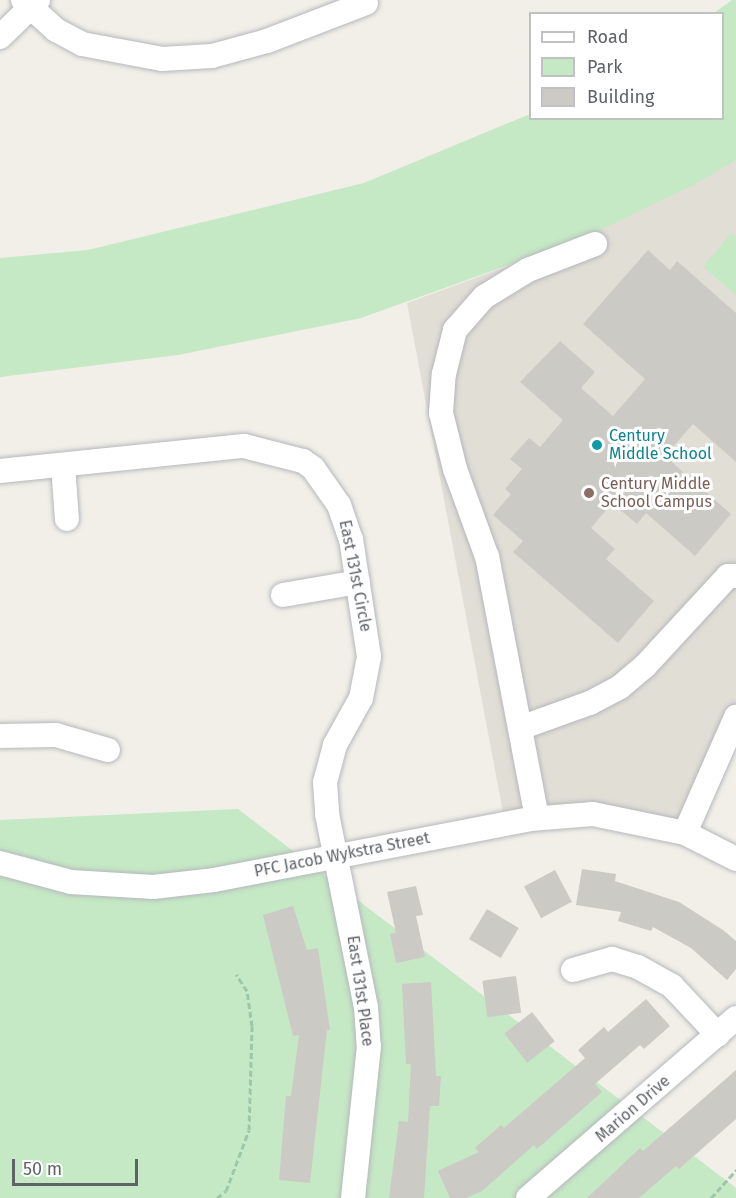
<!DOCTYPE html>
<style>
body{margin:0}
#map{position:relative;width:736px;height:1198px;overflow:hidden;background:#f1efe8;font-family:"Fira Sans",sans-serif}
div>[style]{position:absolute}
[style*='--x']{left:calc(var(--x)*1px);top:calc(var(--y)*1px);width:calc(var(--w)*1px);rotate:calc(var(--a)*1deg)}
.education>*{inset:0;background:#e1ded6}
.green>*{inset:0;background:#c5e8c5}
.building>*{inset:0;background:#cccac5;transform-origin:0 0}
.path>*{height:3px;margin-top:-1.5px;transform-origin:0;background:repeating-linear-gradient(90deg,#9cc7a9 0 6px,transparent 0 9px)}
.roads{filter:drop-shadow(0 0 2px #b5b8bc) drop-shadow(0 0 2px #b5b8bc)}
.minor>*{height:24px;margin:-12px;padding:0 12px;transform-origin:12px;border-radius:12px;background:#fff}
.dots>*{width:16px;height:16px;translate:-50% -50%;box-sizing:border-box;border:3px solid #fff;border-radius:50%}
span{translate:-50% -50%;white-space:nowrap;text-align:center;line-height:1.15;-webkit-text-stroke:6px #fff;paint-order:stroke}
.culture-label{font-size:16px;color:#0d838f}
.left{translate:0 -50%;text-align:left}
.education-label{font-size:16px;color:#785e54}
.street-label{font-size:16px;color:#5f6368}
.legend{position:absolute;left:529px;top:12px;width:195px;height:108px;box-sizing:border-box;background:#fff;border:2px solid #bfc1c3;margin:0;padding:8px 10px;list-style:none;font-size:18px;color:#5f6368}
.legend li{display:flex;align-items:center;gap:12px;height:30px}
.legend b{width:30px;border:2px solid #bfc1c3}
.scale{position:absolute;left:12px;top:1159px;width:126px;height:27px;box-sizing:border-box;border:3px solid #5f6368;border-top:0;padding-left:8px;font-size:18px;line-height:21px;white-space:nowrap;color:#5f6368;-webkit-text-stroke:4px #fff;paint-order:stroke}
</style>
<div id="map">
<div class="education">
<i style="clip-path:polygon(736px 160px,736px 717px,685px 833px,649px 823px,505px 823px,407px 303px,584px 238px)"></i>
</div>
<div class="green">
<i style="clip-path:polygon(732px 0,736px 0,736px 160px,695px 184px,584px 238px,361px 318px,178px 355px,0 377px,0 258px,88px 250px,364px 183px,530px 114px,530px 118px,722px 118px,722px 14px,714px 13px)"></i>
<i style="clip-path:polygon(731px 233px,736px 237px,736px 295px,703px 267px)"></i>
<i style="clip-path:polygon(238px 809px,736px 1188px,736px 1198px,0 1198px,0 820px)"></i>
</div>
<div class="building">
<i style="clip-path:polygon(648px 250px,670px 270px,677px 261px,736px 313px,736px 462px,693px 424px,665px 456px,731px 514px,695px 556px,646px 513px,637px 524px,612px 503px,591px 528px,615px 549px,606px 559px,654px 601px,618px 643px,513px 552px,523px 541px,493px 515px,511px 494px,505px 489px,522px 469px,510px 459px,529px 438px,540px 447px,563px 420px,520px 382px,560px 341px,595px 372px,581px 388px,613px 416px,645px 379px,583px 324px)"></i>
<i style="clip-path:polygon(582px 869px,616px 874px,615px 881px,679px 902px,723px 930px,736px 941px,736px 969px,727px 980px,691px 948px,653px 927px,651px 931px,618px 921px,621px 912px,576px 905px)"></i>
<i style="left:555px;top:870px;width:36px;height:35px;rotate:62deg"></i>
<i style="clip-path:polygon(416px 886px,423px 915px,416px 916px,425px 957px,396px 963px,390px 934px,396px 933px,387px 892px)"></i>
<i style="clip-path:polygon(293px 906px,307px 950px,318px 948px,330px 1030px,327px 1030px,310px 1183px,279px 1180px,286px 1096px,291px 1096px,299px 1035px,293px 1036px,263px 915px)"></i>
<i style="left:487px;top:909px;width:37px;height:35px;rotate:31deg"></i>
<i style="left:516px;top:976px;width:37px;height:34px;rotate:82deg"></i>
<i style="clip-path:polygon(431px 982px,436px 1076px,441px 1076px,439px 1106px,430px 1106px,424px 1198px,389px 1198px,399px 1121px,408px 1122px,411px 1064px,406px 1064px,402px 984px)"></i>
<i style="clip-path:polygon(646px 999px,670px 1026px,644px 1049px,640px 1045px,595px 1084px,602px 1092px,537px 1149px,534px 1145px,482px 1191px,466px 1198px,450px 1198px,438px 1171px,479px 1152px,475px 1148px,501px 1125px,504px 1128px,585px 1058px,578px 1050px,604px 1027px,608px 1032px)"></i>
<i style="left:532px;top:1012px;width:37px;height:35px;rotate:52deg"></i>
<i style="clip-path:polygon(736px 1070px,736px 1119px,679px 1169px,676px 1166px,639px 1198px,587px 1198px,640px 1148px,643px 1151px)"></i>
</div>
<div class="path">
<i style="--x:217;--y:1198;--w:11;--a:-38"></i>
<i style="--x:226;--y:1191;--w:65;--a:-69.3"></i>
<i style="--x:249;--y:1130;--w:104;--a:-88.3"></i>
<i style="--x:252;--y:1026;--w:35;--a:-98"></i>
<i style="--x:247;--y:991;--w:20;--a:-123"></i>
<i style="--x:711;--y:1198;--w:38;--a:-48"></i>
</div>
<div class="roads">
<div class="minor">
<i style="--x:23;--y:0;--w:45;--a:42.3"></i>
<i style="--x:56;--y:30;--w:30;--a:28"></i>
<i style="--x:82;--y:44;--w:81;--a:10.6"></i>
<i style="--x:162;--y:59;--w:50;--a:-3.4"></i>
<i style="--x:212;--y:56;--w:57;--a:-15.3"></i>
<i style="--x:267;--y:41;--w:106;--a:-21"></i>
<i style="--x:0;--y:37;--w:53;--a:-44.2"></i>
<i style="--x:63;--y:465;--w:54;--a:85.8"></i>
<i style="--x:0;--y:471;--w:245;--a:-5.9"></i>
<i style="--x:244;--y:446;--w:61;--a:14.3"></i>
<i style="--x:303;--y:461;--w:12;--a:35"></i>
<i style="--x:313;--y:468;--w:45;--a:54.9"></i>
<i style="--x:339;--y:505;--w:36;--a:71"></i>
<i style="--x:351;--y:539;--w:119;--a:81.3"></i>
<i style="--x:369;--y:657;--w:42;--a:101"></i>
<i style="--x:361;--y:698;--w:54;--a:119"></i>
<i style="--x:335;--y:745;--w:38;--a:105"></i>
<i style="--x:325;--y:782;--w:32;--a:86"></i>
<i style="--x:327;--y:814;--w:197;--a:78.6"></i>
<i style="--x:366;--y:1007;--w:39;--a:86"></i>
<i style="--x:369;--y:1046;--w:153;--a:96"></i>
<i style="--x:283;--y:595;--w:76;--a:-9.8"></i>
<i style="--x:520;--y:728;--w:74;--a:-19.7"></i>
<i style="--x:590;--y:703;--w:34;--a:-28"></i>
<i style="--x:620;--y:687;--w:33;--a:-40"></i>
<i style="--x:645;--y:666;--w:122;--a:-47.3"></i>
<i style="--x:728;--y:576;--w:8;--a:0"></i>
<i style="--x:0;--y:736;--w:56;--a:-1"></i>
<i style="--x:56;--y:735;--w:54;--a:16.1"></i>
<i style="--x:537;--y:818;--w:266;--a:-100.8"></i>
<i style="--x:487;--y:557;--w:94;--a:-110"></i>
<i style="--x:455;--y:469;--w:58;--a:-104"></i>
<i style="--x:441;--y:413;--w:39;--a:-86"></i>
<i style="--x:444;--y:374;--w:45;--a:-76"></i>
<i style="--x:455;--y:330;--w:44;--a:-48.7"></i>
<i style="--x:484;--y:297;--w:52;--a:-31.5"></i>
<i style="--x:528;--y:270;--w:72;--a:-21.2"></i>
<i style="--x:685;--y:833;--w:127;--a:-66.3"></i>
<i style="--x:0;--y:863;--w:73;--a:15"></i>
<i style="--x:71;--y:882;--w:82;--a:3.5"></i>
<i style="--x:153;--y:887;--w:61;--a:-6.5"></i>
<i style="--x:214;--y:880;--w:322;--a:-10.9"></i>
<i style="--x:530;--y:819;--w:63;--a:-4.5"></i>
<i style="--x:593;--y:814;--w:94;--a:11.7"></i>
<i style="--x:685;--y:833;--w:57;--a:27"></i>
<i style="--x:573;--y:970;--w:41;--a:-15.8"></i>
<i style="--x:612;--y:959;--w:27;--a:17"></i>
<i style="--x:638;--y:967;--w:39;--a:29"></i>
<i style="--x:672;--y:986;--w:67;--a:46.8"></i>
<i style="--x:528;--y:1198;--w:275;--a:-40.9"></i>
</div>
</div>
<div class="dots">
<i style="left:597px;top:445px;background:#0f9aa8"></i>
<i style="left:589px;top:493px;background:#8d6e63"></i>
</div>
<div class="culture-label">
<span class="left" style="left:609px;top:445px">Century<br>Middle School</span>
</div>
<div class="education-label">
<span class="left" style="left:601px;top:493px">Century Middle<br>School Campus</span>
</div>
<div class="street-label">
<span style="left:355px;top:576px;rotate:79deg">East 131st Circle</span>
<span style="left:342px;top:855px;rotate:-11deg">PFC Jacob Wykstra Street</span>
<span style="left:360px;top:991px;rotate:82deg">East 131st Place</span>
<span style="left:633px;top:1109px;rotate:-41deg">Marion Drive</span>
</div>
<ul class="legend">
<li><b style="height:8px;background:#fff"></b>Road</li>
<li><b style="height:16px;background:#c5e8c5"></b>Park</li>
<li><b style="height:16px;background:#cccac5"></b>Building</li>
</ul>
<div class="scale">50 m</div>
</div>
